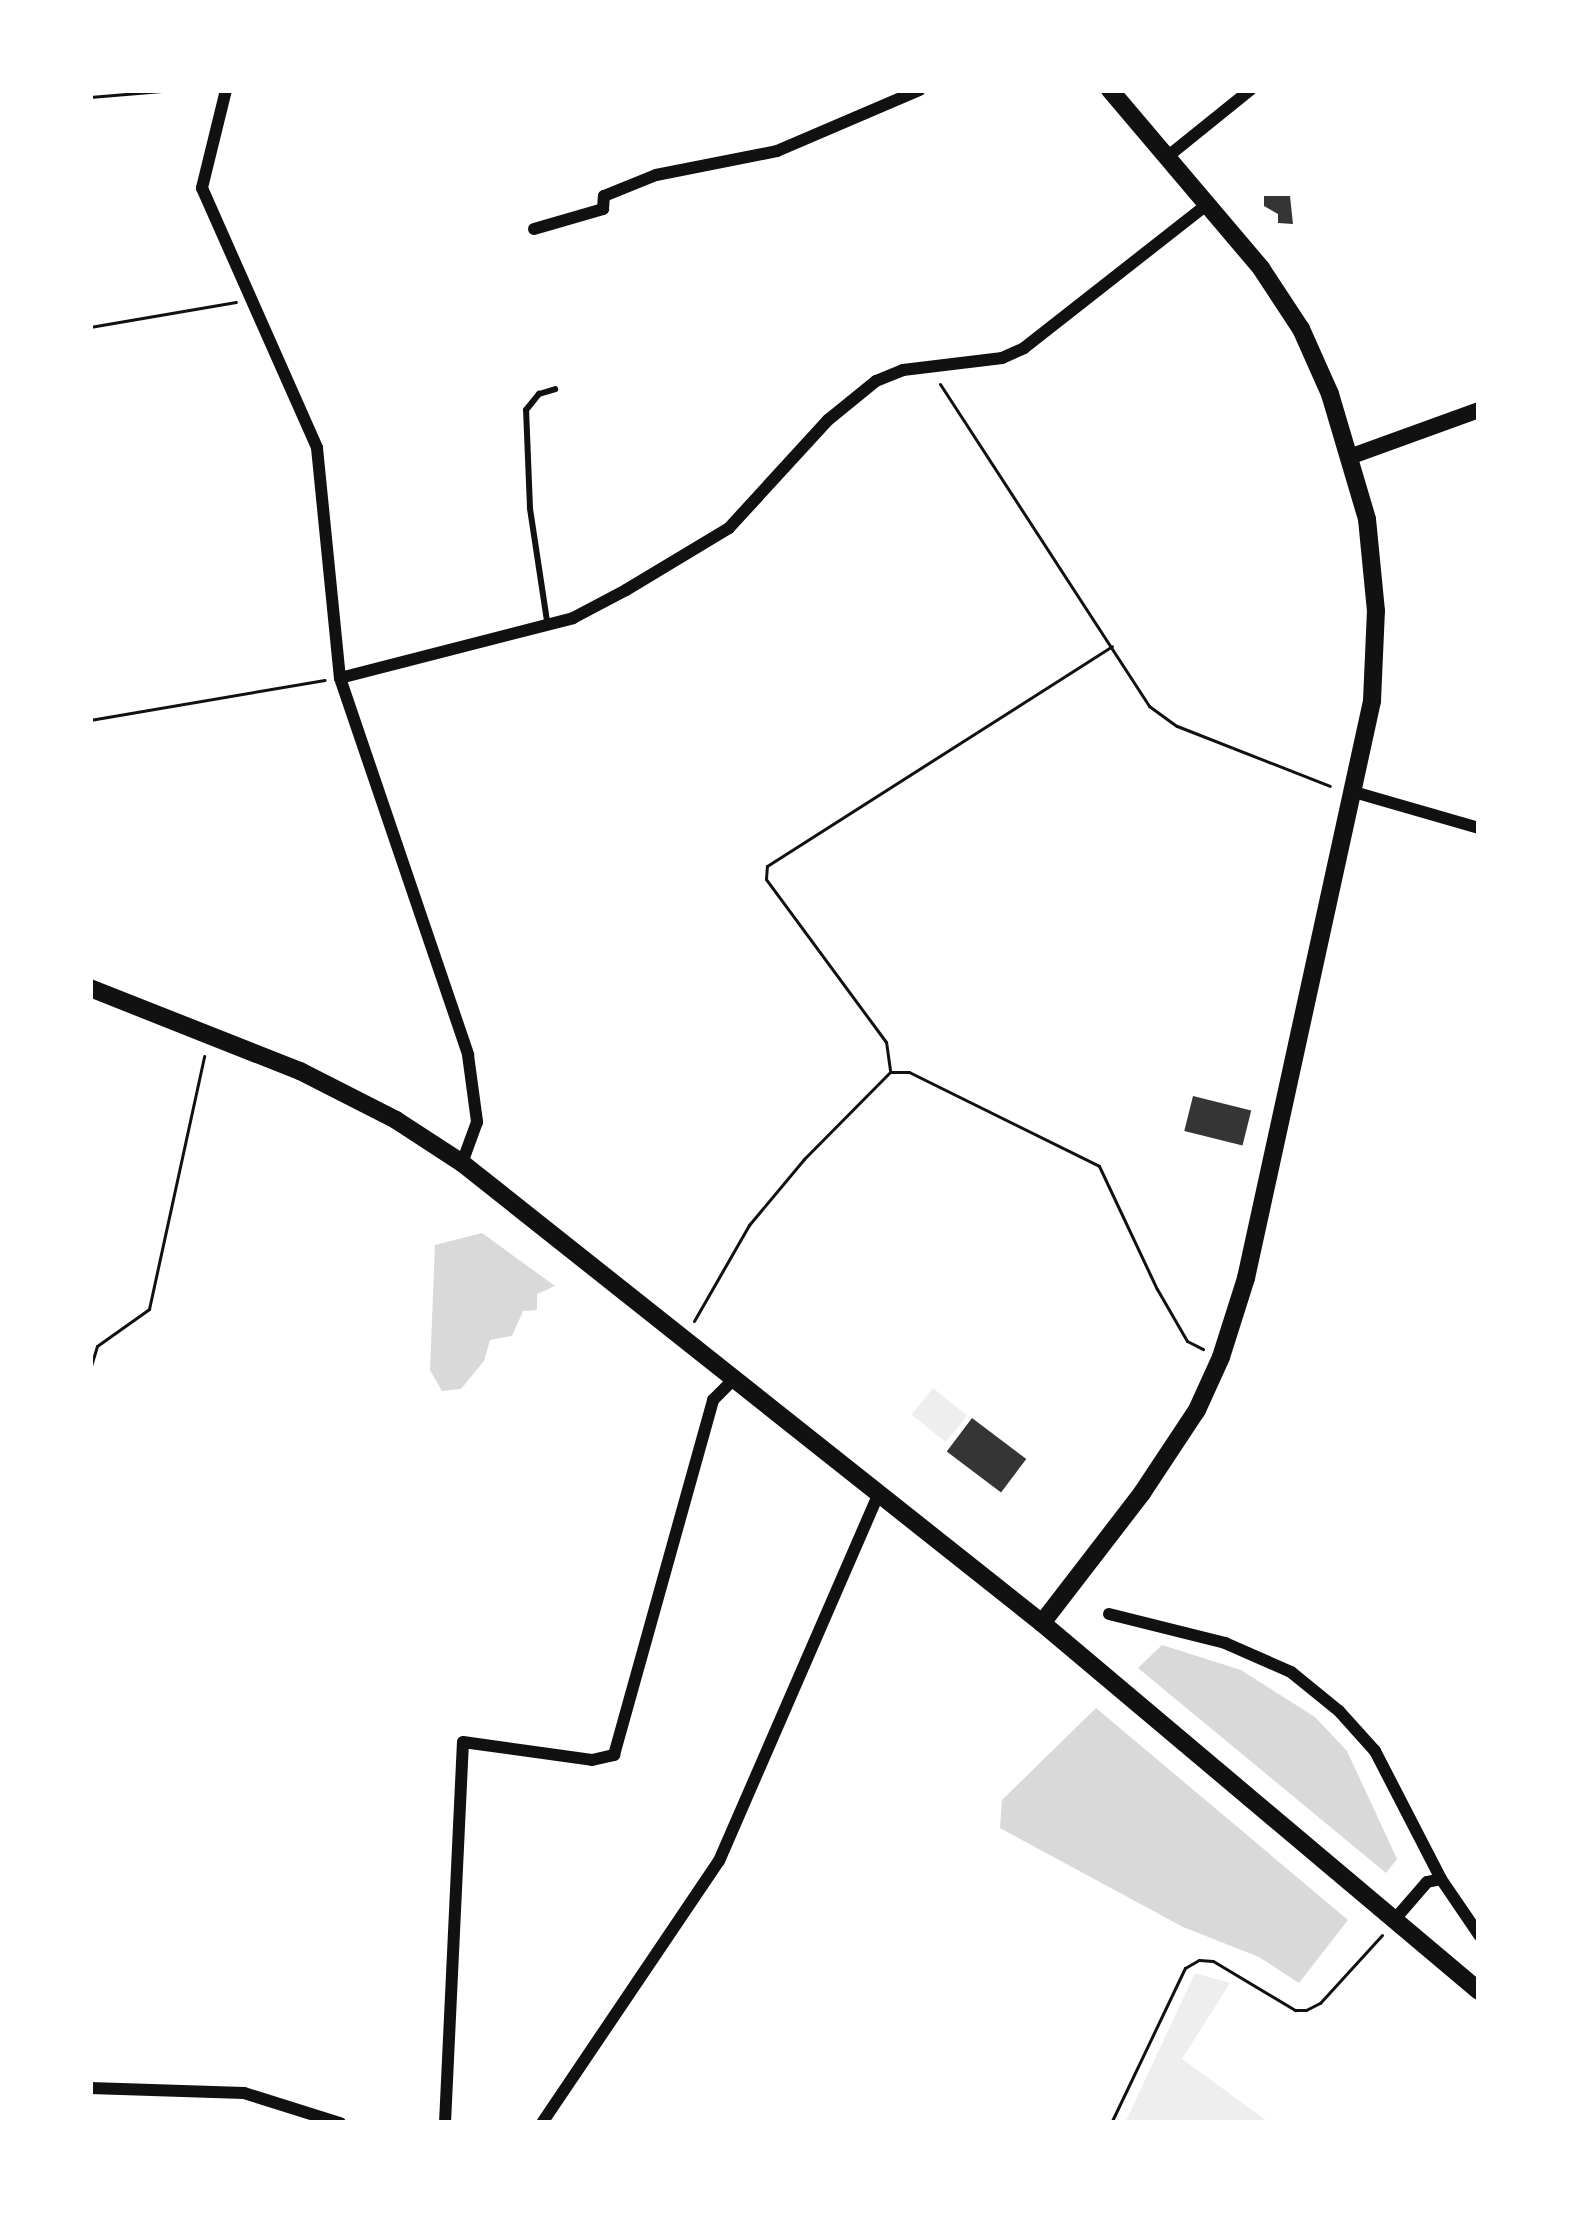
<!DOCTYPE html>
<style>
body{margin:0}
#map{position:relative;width:1569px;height:2213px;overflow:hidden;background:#fff;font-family:Karla,sans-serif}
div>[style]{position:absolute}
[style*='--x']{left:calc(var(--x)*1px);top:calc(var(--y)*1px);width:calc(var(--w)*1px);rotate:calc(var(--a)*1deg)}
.green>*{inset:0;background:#eee;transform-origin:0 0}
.water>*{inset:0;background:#d9d9d9}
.building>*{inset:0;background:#353535;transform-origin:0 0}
.path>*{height:3px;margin:-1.5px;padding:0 1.5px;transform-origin:1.5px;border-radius:1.5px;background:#111}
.service>*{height:6px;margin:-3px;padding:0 3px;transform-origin:3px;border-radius:3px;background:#111}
.minor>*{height:12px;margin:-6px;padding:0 6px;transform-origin:6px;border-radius:6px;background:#111}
.tertiary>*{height:16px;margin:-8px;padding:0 8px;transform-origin:8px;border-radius:8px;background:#111}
.secondary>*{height:18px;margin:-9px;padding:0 9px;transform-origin:9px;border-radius:9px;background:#111}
span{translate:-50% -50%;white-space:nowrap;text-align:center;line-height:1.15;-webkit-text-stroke:10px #fff;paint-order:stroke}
.frame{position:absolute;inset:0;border:93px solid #fff;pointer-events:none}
</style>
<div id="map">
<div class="green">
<i style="left:933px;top:1388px;width:44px;height:34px;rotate:39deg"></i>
<i style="clip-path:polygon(1195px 1973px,1230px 1983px,1182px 2059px,1270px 2123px,1125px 2123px)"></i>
</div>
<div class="water">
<i style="clip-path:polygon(482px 1233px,555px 1286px,537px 1294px,537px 1310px,523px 1311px,512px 1336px,490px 1340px,484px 1361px,461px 1389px,442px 1391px,430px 1370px,435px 1245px)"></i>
<i style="clip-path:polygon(1162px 1645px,1241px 1670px,1315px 1717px,1347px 1751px,1397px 1859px,1386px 1873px,1138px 1668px)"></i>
<i style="clip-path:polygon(1096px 1708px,1348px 1920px,1299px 1983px,1259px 1957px,1183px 1927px,1000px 1828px,1002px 1800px)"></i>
</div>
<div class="building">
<i style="clip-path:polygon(1264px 196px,1290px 196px,1293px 224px,1278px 223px,1278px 214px,1264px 206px)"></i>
<i style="left:1193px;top:1096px;width:60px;height:36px;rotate:14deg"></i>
<i style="left:972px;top:1418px;width:68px;height:42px;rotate:37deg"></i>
</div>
<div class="path">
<i style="--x:90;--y:97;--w:84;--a:-4.8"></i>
<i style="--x:90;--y:327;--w:148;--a:-9.7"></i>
<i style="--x:940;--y:384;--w:384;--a:57"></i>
<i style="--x:1149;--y:706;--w:34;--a:36"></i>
<i style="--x:1177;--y:726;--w:164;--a:21.4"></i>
<i style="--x:90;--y:720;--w:238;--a:-9.7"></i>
<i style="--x:890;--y:1070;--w:28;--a:-98"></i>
<i style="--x:886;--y:1042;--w:202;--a:-126.4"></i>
<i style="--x:766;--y:879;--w:13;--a:-86"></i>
<i style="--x:767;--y:866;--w:409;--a:-32.5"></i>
<i style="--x:694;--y:1321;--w:111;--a:-60.2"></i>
<i style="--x:749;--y:1225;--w:86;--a:-50.2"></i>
<i style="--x:804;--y:1159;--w:122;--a:-45.3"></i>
<i style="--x:890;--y:1072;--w:19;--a:0"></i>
<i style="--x:909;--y:1072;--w:212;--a:26.3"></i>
<i style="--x:1099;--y:1166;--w:136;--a:64.8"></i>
<i style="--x:1157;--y:1289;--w:60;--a:60"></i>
<i style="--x:1187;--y:1341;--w:18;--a:27"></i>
<i style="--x:90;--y:1369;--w:24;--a:-73"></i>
<i style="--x:97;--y:1346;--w:64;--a:-35.4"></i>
<i style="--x:149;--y:1309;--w:259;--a:-77.7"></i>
<i style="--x:1111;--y:2123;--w:172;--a:-64.5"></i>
<i style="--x:1185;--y:1968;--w:16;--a:-30"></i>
<i style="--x:1199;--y:1960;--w:14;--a:4"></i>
<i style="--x:1213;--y:1961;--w:96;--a:30.9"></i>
<i style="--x:1295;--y:2010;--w:11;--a:0"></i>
<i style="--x:1306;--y:2010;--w:16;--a:-27"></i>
<i style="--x:1320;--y:2003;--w:92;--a:-47.6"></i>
</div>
<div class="service">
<i style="--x:547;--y:621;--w:114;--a:-98.6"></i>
<i style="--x:530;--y:508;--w:98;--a:-92.3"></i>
<i style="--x:526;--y:410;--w:21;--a:-51"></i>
<i style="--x:539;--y:394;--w:17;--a:-17"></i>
</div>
<div class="minor">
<i style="--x:226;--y:90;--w:101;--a:103.8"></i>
<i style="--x:202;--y:188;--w:284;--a:66.1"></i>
<i style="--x:317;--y:448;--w:231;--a:84.3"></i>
<i style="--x:340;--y:678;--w:398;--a:71.2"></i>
<i style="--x:468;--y:1055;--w:68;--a:82.3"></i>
<i style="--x:477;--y:1122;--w:44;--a:110.1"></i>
<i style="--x:1167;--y:157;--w:107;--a:-38.9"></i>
<i style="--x:534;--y:229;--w:72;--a:-16.2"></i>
<i style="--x:603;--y:209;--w:13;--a:-86"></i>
<i style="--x:604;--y:196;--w:56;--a:-22"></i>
<i style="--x:656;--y:175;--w:123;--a:-11.2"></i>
<i style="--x:777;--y:151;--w:155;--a:-23.2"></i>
<i style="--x:340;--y:678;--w:241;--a:-14.4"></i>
<i style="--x:573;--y:618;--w:60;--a:-27.8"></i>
<i style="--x:626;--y:590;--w:120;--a:-31"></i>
<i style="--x:729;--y:528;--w:147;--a:-47.5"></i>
<i style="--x:828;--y:420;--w:62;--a:-39.1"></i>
<i style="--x:876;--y:381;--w:29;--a:-22"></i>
<i style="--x:903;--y:370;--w:100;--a:-6.9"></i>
<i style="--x:1002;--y:358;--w:24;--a:-24"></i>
<i style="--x:1024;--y:348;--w:235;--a:-38.1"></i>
<i style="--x:1354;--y:792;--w:130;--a:16.1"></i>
<i style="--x:1109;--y:1614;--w:120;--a:14"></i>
<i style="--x:1225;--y:1643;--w:72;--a:23.7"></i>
<i style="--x:1291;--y:1672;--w:62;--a:39.1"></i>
<i style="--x:1339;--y:1711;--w:54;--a:48"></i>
<i style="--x:1375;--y:1751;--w:144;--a:62.7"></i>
<i style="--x:1441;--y:1879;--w:68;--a:55.8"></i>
<i style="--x:1395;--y:1919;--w:49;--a:-49.1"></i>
<i style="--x:1427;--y:1882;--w:14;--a:-12"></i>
<i style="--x:90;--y:2088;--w:154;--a:1.9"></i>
<i style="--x:244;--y:2093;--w:101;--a:17.4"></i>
<i style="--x:445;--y:2123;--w:381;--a:-87.3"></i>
<i style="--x:463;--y:1742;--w:130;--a:7.9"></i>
<i style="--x:592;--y:1760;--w:23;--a:-13"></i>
<i style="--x:614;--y:1755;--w:369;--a:-74.4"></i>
<i style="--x:713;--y:1400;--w:30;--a:-45"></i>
<i style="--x:542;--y:2123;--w:316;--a:-56"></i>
<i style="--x:719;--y:1861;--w:397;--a:-66.5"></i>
</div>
<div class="tertiary">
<i style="--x:1352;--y:456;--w:135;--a:-19.9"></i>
</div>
<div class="secondary">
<i style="--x:90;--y:988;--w:226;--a:21.6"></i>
<i style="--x:300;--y:1071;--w:108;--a:27"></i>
<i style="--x:396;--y:1120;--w:79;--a:33.1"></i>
<i style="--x:462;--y:1163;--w:740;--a:38.42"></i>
<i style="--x:1042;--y:1623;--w:571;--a:40.1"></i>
<i style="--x:1042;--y:1623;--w:164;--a:-52.4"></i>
<i style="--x:1142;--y:1493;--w:100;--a:-56.5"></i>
<i style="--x:1197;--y:1410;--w:58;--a:-65.6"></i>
<i style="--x:1221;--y:1357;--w:83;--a:-72.4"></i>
<i style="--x:1246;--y:1278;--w:591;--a:-77.68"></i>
<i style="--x:1372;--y:701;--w:90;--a:-87.5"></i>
<i style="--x:1376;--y:611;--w:92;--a:-95.6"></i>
<i style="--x:1367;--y:519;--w:130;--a:-106.5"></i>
<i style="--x:1330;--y:394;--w:71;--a:-114"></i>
<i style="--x:1301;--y:329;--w:73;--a:-123.3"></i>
<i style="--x:1261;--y:268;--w:233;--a:-130.3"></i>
</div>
<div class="frame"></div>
</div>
